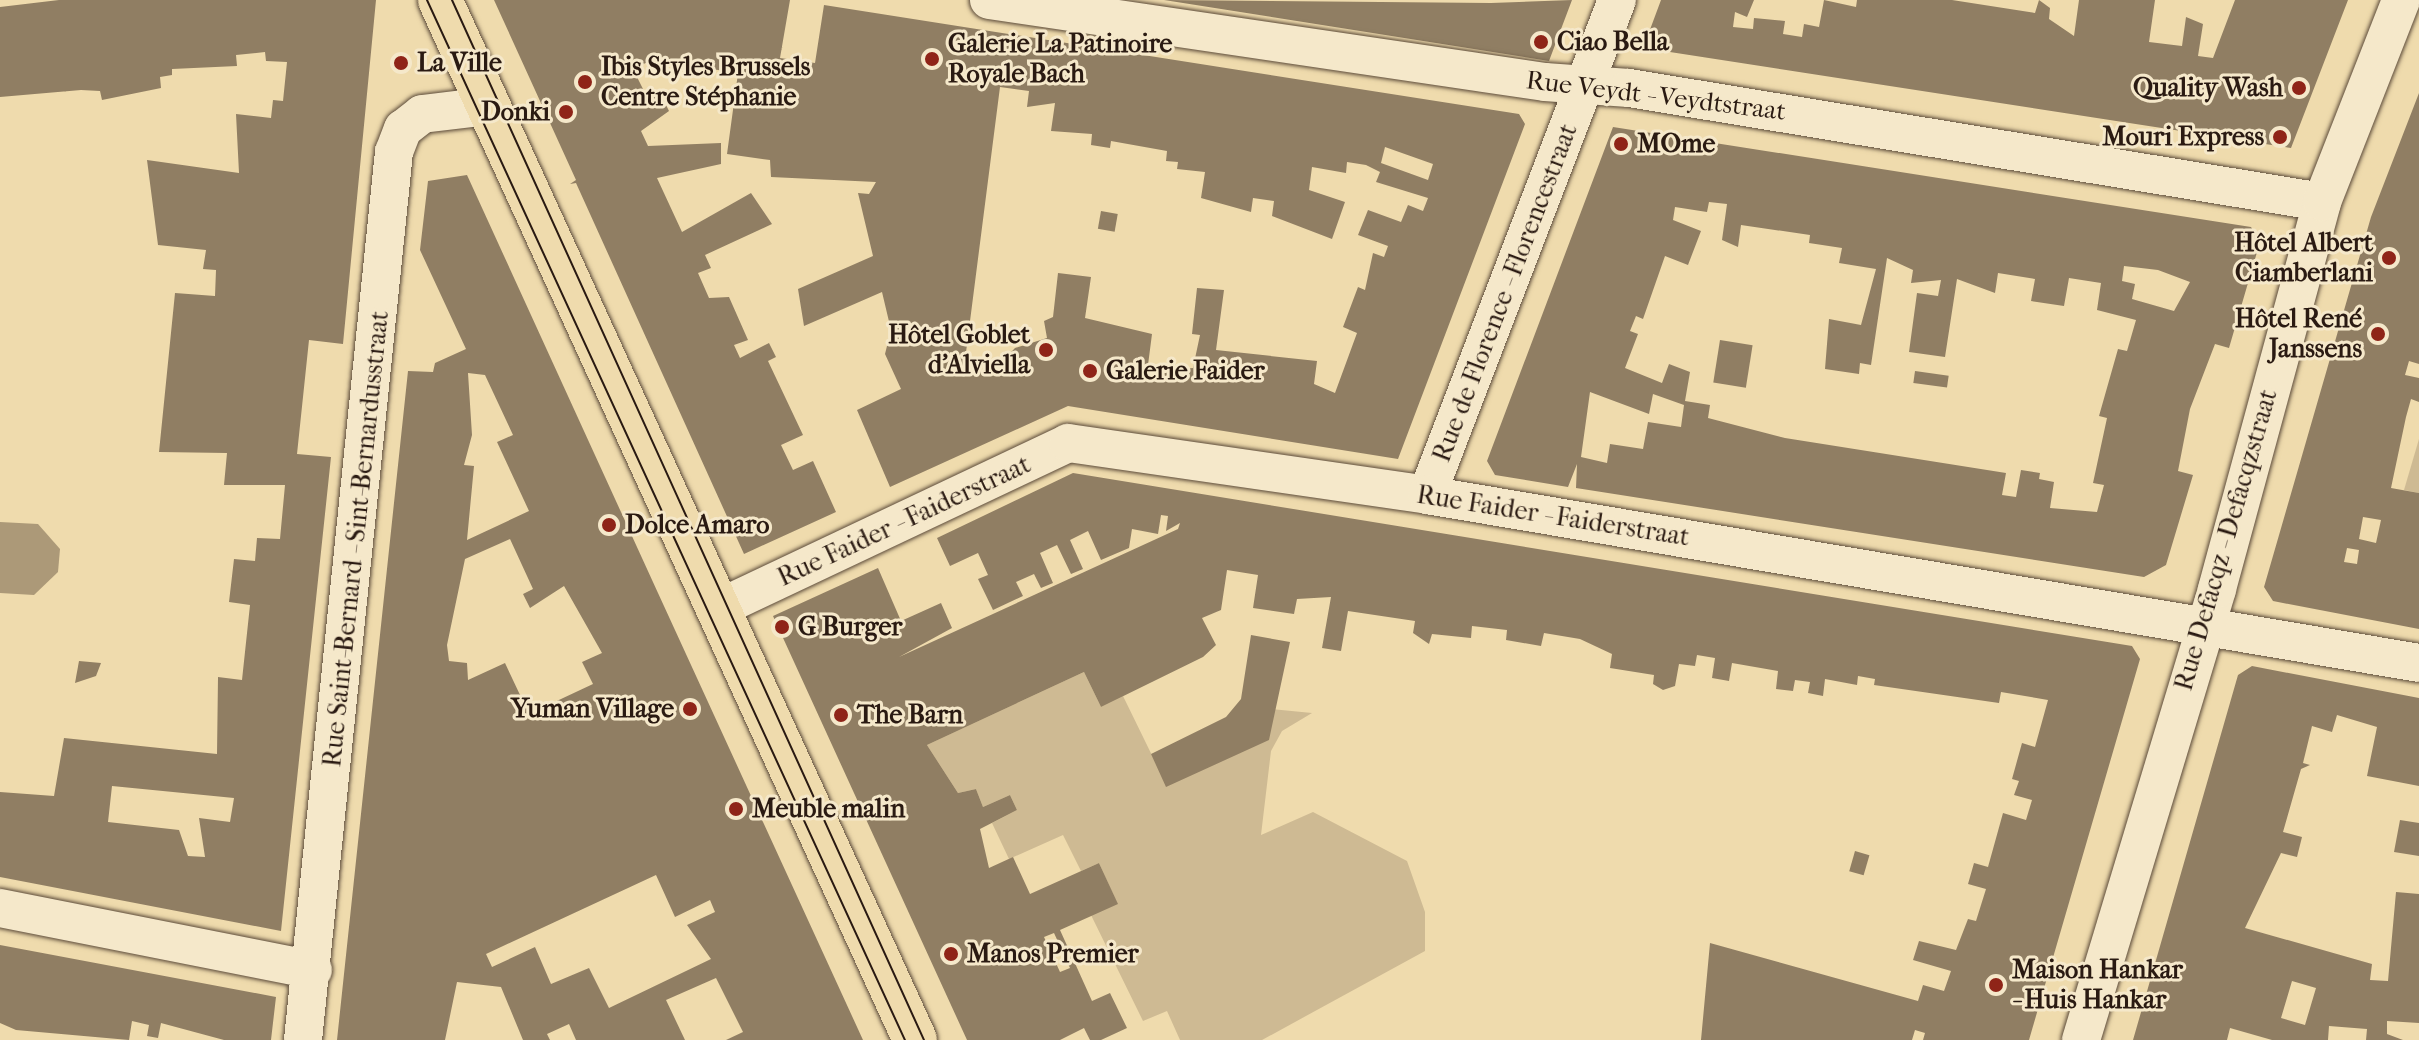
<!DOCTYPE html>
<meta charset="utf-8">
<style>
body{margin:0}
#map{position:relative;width:2419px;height:1040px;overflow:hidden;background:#efdbad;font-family:"IM FELL French Canon",serif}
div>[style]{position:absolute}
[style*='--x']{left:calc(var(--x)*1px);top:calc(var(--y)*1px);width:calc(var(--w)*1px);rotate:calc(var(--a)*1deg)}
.green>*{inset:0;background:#ceba93}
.water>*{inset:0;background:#ac9978}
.building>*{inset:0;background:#907e63;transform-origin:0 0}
.roads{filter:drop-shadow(0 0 2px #5b4a39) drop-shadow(0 0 2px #5b4a39)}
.minor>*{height:38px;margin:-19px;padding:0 19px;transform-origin:19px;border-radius:19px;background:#f5e8ca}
.major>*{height:44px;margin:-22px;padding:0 22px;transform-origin:22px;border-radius:22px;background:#efdbad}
.tram>*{height:2px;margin:-1px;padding:0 1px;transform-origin:1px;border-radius:1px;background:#2a1a12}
.dots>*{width:22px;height:22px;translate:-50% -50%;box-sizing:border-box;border:4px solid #f5e8ca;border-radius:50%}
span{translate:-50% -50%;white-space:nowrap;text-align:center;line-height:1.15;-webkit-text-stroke:6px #f5e8ca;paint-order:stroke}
.poi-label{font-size:26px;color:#2a1a12;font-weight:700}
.left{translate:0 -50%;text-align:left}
.right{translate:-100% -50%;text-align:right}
.street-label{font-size:26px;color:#2a1a12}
</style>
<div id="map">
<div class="green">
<i style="clip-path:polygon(2419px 439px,2419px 493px,2404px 490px)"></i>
<i style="clip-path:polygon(1084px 672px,1101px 707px,1123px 696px,1167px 786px,1271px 709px,1312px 713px,1282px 731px,1271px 751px,1261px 835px,1313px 812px,1407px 861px,1425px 912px,1425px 951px,1262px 1040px,1180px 1040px,1167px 1011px,1143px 1021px,1091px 915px,1117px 903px,1099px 863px,1081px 871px,1063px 835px,1009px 859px,992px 823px,1017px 810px,1010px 795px,983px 807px,976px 789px,958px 793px,927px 745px)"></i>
</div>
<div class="water">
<i style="clip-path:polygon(0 522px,38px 524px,60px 549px,58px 572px,34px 595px,0 593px)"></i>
</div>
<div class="building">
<i style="clip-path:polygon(evenodd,59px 0,376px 0,343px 344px,309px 340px,297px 454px,331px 457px,281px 931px,0 877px,0 792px,54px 796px,64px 738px,217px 754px,218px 677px,242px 680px,250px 605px,229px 602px,234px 559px,255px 561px,257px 538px,280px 539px,285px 485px,224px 485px,227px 453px,159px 452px,175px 293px,215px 296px,216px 270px,203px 269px,206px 250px,158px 245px,147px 160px,239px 173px,236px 114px,271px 118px,273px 100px,283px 101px,287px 62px,266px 61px,265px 52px,236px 55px,237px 66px,172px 69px,172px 75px,160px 77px,161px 88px,102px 100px,100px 91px,81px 90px,0 97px,0 7px,59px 0,112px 786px,234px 798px,230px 822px,199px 818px,205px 857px,188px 856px,179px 830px,108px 822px,112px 786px)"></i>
<i style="clip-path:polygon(evenodd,494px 0,790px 0,780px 58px,815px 63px,824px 5px,1519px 114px,1525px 124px,1398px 459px,1068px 406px,890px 487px,857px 410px,901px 389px,885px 354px,891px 330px,882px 292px,804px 326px,798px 289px,873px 256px,858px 193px,869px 194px,876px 182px,771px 177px,770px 160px,727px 154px,738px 73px,652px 60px,633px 69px,647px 97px,659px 91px,669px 111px,641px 131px,648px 146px,721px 143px,721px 164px,657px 178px,682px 232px,751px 193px,772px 224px,705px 255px,711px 268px,698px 273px,709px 298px,729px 297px,748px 340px,734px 345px,740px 358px,769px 343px,776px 357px,768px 361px,803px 435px,781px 445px,793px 470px,813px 461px,836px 512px,744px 554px,576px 183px,570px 184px,576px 180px,494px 0,1000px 87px,1029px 91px,1027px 107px,1055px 103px,1051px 131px,1092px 134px,1091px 145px,1110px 148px,1111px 141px,1167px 151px,1166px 161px,1178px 162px,1177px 169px,1205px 172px,1201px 198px,1251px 212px,1253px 198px,1274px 201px,1272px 216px,1332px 239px,1345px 202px,1309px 190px,1312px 167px,1346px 173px,1347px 162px,1366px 165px,1380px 172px,1376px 182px,1428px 198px,1423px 211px,1408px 205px,1401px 222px,1368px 210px,1358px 235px,1388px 246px,1384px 257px,1373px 253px,1365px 290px,1358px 287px,1343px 327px,1357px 333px,1335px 393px,1314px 384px,1317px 361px,1216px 350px,1224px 290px,1197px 288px,1192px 334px,1200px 335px,1193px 368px,1178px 369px,1148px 365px,1152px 334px,1085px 318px,1091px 277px,1058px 273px,1053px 317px,1044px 321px,1047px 338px,1015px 348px,995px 369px,981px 372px,977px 362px,964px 368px,1000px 87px,494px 0,1385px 147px,1433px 164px,1428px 180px,1381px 163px,1385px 147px)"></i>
<i style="clip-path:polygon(1164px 0,1491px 3px,1572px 0,1549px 61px)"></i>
<i style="clip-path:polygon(1661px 0,1754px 0,1747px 17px,1735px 12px,1733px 27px,1753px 29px,1754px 18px,1785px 21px,1783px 34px,1802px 37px,1804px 24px,1819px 27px,1824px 0,1856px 7px,1857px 0,1952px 0,2035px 13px,2039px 0,2050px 8px,2049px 19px,2074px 36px,2079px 0,2155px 0,2149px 42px,2182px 46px,2186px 17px,2203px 24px,2198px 56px,2213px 58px,2235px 0,2348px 0,2291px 148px,1657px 50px,1648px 35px)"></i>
<i style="clip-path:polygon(evenodd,2419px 93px,2419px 364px,2409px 361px,2405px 375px,2419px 378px,2419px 402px,2411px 399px,2406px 417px,2391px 488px,2419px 493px,2419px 629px,2273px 601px,2264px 587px,2371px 217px,2419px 93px,2363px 517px,2381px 520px,2376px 543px,2359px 539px,2363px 517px,2419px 93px,2347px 548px,2359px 550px,2357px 564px,2344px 562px,2347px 548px)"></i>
<i style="clip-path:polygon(evenodd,1613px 127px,2251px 227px,2260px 242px,2229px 348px,2215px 344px,2190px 409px,2178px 471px,2193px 475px,2166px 565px,2144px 577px,1576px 488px,1577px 464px,1568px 487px,1495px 475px,1487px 461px,1613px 127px,1709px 202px,1727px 204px,1722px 240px,1738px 247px,1741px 225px,1810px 235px,1809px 243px,1842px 248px,1839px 263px,1876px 269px,1861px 325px,1829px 319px,1825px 369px,1859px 374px,1860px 363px,1871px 365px,1887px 258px,1913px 270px,1911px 283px,1941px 280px,1938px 296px,1917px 293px,1909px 352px,1945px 357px,1957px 279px,1995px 293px,1998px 273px,2035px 279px,2031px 301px,2064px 306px,2069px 278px,2101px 283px,2097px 310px,2136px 320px,2127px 351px,2118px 349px,2099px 416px,2107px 418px,2093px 483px,2104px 485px,2097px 512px,2050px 508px,2054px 482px,2039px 479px,2040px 473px,2021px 470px,2016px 497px,2002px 495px,2006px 473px,1785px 438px,1708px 418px,1710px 405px,1685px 401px,1690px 372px,1669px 364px,1662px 383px,1625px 368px,1638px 334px,1630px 331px,1636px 316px,1643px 319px,1665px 256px,1688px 265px,1701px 231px,1673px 220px,1675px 207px,1707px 212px,1709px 202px,1613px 127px,2124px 266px,2158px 270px,2190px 282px,2174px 311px,2132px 299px,2135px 284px,2122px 281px,2124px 266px,1613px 127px,1590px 392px,1649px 414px,1653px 394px,1684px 405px,1681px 427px,1648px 422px,1643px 449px,1610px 444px,1607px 463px,1581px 457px,1590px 392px)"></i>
<i style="clip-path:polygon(evenodd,467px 175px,658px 593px,863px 1040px,726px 1040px,743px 1032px,716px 978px,666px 1000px,685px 1040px,576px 1040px,569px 1024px,547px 1034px,550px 1040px,523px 1040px,501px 987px,457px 982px,445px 1040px,337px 1040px,408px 371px,433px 372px,435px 363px,466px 349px,420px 250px,428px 181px,467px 175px,468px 373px,485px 375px,513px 435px,497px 442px,529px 511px,467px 540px,474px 466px,464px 465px,472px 435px,468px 373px,467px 175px,510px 539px,533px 589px,523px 594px,530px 608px,564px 586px,602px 653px,582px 662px,593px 684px,529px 714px,505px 663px,468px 680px,467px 663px,449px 661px,447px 645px,465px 559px,510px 539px,467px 175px,656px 875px,675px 917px,710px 900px,715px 912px,687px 925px,711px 959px,609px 1008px,589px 968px,551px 984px,535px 947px,492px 967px,486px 954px,656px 875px)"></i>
<i style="left:1101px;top:211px;width:17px;height:18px;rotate:10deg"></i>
<i style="left:1720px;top:340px;width:33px;height:43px;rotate:9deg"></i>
<i style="left:1915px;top:371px;width:34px;height:12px;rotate:8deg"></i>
<i style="clip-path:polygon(evenodd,1073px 473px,2132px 646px,2140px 659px,2029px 1040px,1923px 1040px,1925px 1033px,1915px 1030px,1912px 1040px,1701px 1040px,1710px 943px,1918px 1001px,1923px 985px,1944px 991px,1951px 971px,1913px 960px,1919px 941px,1956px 950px,1968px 919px,1976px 921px,1986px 889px,1968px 884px,1974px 863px,1988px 867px,2003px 813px,2026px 820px,2032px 800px,2014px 795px,2019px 781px,2012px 779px,2022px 743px,2035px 747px,2048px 700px,2001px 692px,1999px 703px,1874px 685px,1875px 679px,1858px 676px,1857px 685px,1825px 679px,1823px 696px,1808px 693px,1810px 682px,1795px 680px,1793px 691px,1776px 689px,1778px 671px,1732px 663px,1729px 681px,1712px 678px,1715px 658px,1697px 655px,1695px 666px,1679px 664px,1675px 686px,1663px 690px,1653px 684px,1654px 675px,1610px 668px,1612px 654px,1580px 639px,1544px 633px,1541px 646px,1506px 640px,1507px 630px,1472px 626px,1471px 638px,1432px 634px,1429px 644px,1413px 633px,1415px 621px,1348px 611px,1341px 651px,1322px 648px,1331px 597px,1297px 599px,1294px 614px,1253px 608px,1258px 575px,1227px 570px,1221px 610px,1202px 618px,1216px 645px,1203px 657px,1101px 707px,1084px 672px,927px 745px,958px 793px,976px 789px,983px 807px,1010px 795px,1017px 810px,980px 829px,989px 868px,1013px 857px,1030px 894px,1099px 863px,1118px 904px,1060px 930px,1092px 1001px,1110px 993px,1127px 1028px,1101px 1040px,1090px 1040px,1084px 1028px,1060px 1040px,967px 1040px,773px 616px,878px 568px,901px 621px,941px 603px,952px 628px,899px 657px,1178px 529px,1180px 523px,1166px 531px,1168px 516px,1161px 515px,1158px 534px,1132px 529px,1129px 548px,1101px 560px,1088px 531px,1070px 540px,1083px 569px,1071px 574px,1057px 545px,1040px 553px,1053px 583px,1041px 588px,1034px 574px,1016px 582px,1023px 596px,993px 610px,978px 579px,988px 575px,978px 553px,950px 566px,937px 538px,1073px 473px,1054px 933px,1070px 968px,1060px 972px,1044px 937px,1054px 933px)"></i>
<i style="clip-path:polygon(1251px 635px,1290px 642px,1269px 740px,1166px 787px,1151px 754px,1226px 717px,1241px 699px)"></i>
<i style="clip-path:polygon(79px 661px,101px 663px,96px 676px,75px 683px)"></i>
<i style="clip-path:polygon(evenodd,2252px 666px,2419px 698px,2419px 786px,2367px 776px,2377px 727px,2337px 715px,2332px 732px,2312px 726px,2303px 763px,2310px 765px,2301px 769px,2283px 832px,2302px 837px,2297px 857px,2281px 853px,2245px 928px,2372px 964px,2370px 980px,2388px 981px,2396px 892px,2419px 894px,2419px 1023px,2387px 1021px,2387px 1034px,2403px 1040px,2366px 1040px,2367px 1029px,2329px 1026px,2328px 1040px,2272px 1040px,2230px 1028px,2227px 1040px,2133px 1040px,2238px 675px,2252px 666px,2292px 981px,2316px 988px,2305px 1025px,2281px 1018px,2292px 981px)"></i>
<i style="clip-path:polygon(2400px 820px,2419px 823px,2419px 856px,2394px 852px)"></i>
<i style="left:1855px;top:851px;width:15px;height:21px;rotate:16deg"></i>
<i style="clip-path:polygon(0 945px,276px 997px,271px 1040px,224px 1040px,161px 1023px,158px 1038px,147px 1036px,149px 1025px,132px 1021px,129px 1040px,16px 1030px,0 1023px)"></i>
</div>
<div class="roads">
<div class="minor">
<i style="--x:989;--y:0;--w:562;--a:8.39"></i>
<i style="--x:1545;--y:82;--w:84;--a:4.1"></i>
<i style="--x:1629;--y:88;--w:702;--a:9.34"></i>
<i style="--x:1427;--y:495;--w:530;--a:-69"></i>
<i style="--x:717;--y:609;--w:388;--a:-25.3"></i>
<i style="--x:1068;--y:443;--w:363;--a:8.2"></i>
<i style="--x:1427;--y:495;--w:1006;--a:9.61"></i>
<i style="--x:0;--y:908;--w:319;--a:11.2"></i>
<i style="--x:303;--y:1040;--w:893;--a:-84.15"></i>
<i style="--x:394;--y:152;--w:25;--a:-69"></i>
<i style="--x:403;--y:129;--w:24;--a:-38"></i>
<i style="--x:422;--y:114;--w:66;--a:-6.9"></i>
<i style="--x:2081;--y:1040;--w:471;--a:-73.2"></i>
<i style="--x:2217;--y:589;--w:401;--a:-74.8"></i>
<i style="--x:2322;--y:202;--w:217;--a:-68.6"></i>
</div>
<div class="major">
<i style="--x:440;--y:0;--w:1143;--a:65.45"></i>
</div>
</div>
<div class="tram">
<i style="--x:427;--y:0;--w:1145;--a:65.32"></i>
<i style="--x:452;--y:0;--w:1142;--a:65.59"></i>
</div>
<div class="dots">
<i style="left:1541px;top:42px;background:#8f2418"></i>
<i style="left:932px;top:59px;background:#8f2418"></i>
<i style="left:401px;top:63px;background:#8f2418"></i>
<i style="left:585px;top:82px;background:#8f2418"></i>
<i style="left:2299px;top:88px;background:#8f2418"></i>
<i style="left:566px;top:112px;background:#8f2418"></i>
<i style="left:2280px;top:137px;background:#8f2418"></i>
<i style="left:1621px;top:144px;background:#8f2418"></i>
<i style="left:2389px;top:258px;background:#8f2418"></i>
<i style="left:2378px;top:334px;background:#8f2418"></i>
<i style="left:1046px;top:350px;background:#8f2418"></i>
<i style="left:1090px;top:371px;background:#8f2418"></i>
<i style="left:609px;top:525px;background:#8f2418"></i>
<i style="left:782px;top:627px;background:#8f2418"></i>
<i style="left:690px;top:709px;background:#8f2418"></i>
<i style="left:841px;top:715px;background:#8f2418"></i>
<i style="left:736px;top:809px;background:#8f2418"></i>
<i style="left:951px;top:954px;background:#8f2418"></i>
<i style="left:1996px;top:985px;background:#8f2418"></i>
</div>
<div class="poi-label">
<span class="left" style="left:1557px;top:42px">Ciao Bella</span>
<span class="left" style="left:948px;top:59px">Galerie La Patinoire<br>Royale Bach</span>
<span class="left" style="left:417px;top:63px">La Ville</span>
<span class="left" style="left:601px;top:82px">Ibis Styles Brussels<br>Centre Stéphanie</span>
<span class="right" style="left:2283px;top:88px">Quality Wash</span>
<span class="right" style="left:550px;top:112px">Donki</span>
<span class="right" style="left:2264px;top:137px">Mouri Express</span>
<span class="left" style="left:1637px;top:144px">MOme</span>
<span class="right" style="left:2373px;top:258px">Hôtel Albert<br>Ciamberlani</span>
<span class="right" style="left:2362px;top:334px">Hôtel René<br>Janssens</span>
<span class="right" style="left:1030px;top:350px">Hôtel Goblet<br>d'Alviella</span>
<span class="left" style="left:1106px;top:371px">Galerie Faider</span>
<span class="left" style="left:625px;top:525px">Dolce Amaro</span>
<span class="left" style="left:798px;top:627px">G Burger</span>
<span class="right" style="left:674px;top:709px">Yuman Village</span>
<span class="left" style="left:857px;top:715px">The Barn</span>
<span class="left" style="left:752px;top:809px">Meuble malin</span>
<span class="left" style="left:967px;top:954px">Manos Premier</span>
<span class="left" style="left:2012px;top:985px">Maison Hankar<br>- Huis Hankar</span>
</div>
<div class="street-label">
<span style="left:1656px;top:96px;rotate:7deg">Rue Veydt - Veydtstraat</span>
<span style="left:1505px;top:293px;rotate:-69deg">Rue de Florence - Florencestraat</span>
<span style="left:1553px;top:516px;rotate:9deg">Rue Faider - Faiderstraat</span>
<span style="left:904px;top:521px;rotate:-25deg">Rue Faider - Faiderstraat</span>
<span style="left:356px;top:539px;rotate:-84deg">Rue Saint-Bernard - Sint-Bernardusstraat</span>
<span style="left:2226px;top:540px;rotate:-74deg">Rue Defacqz - Defacqzstraat</span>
</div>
</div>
